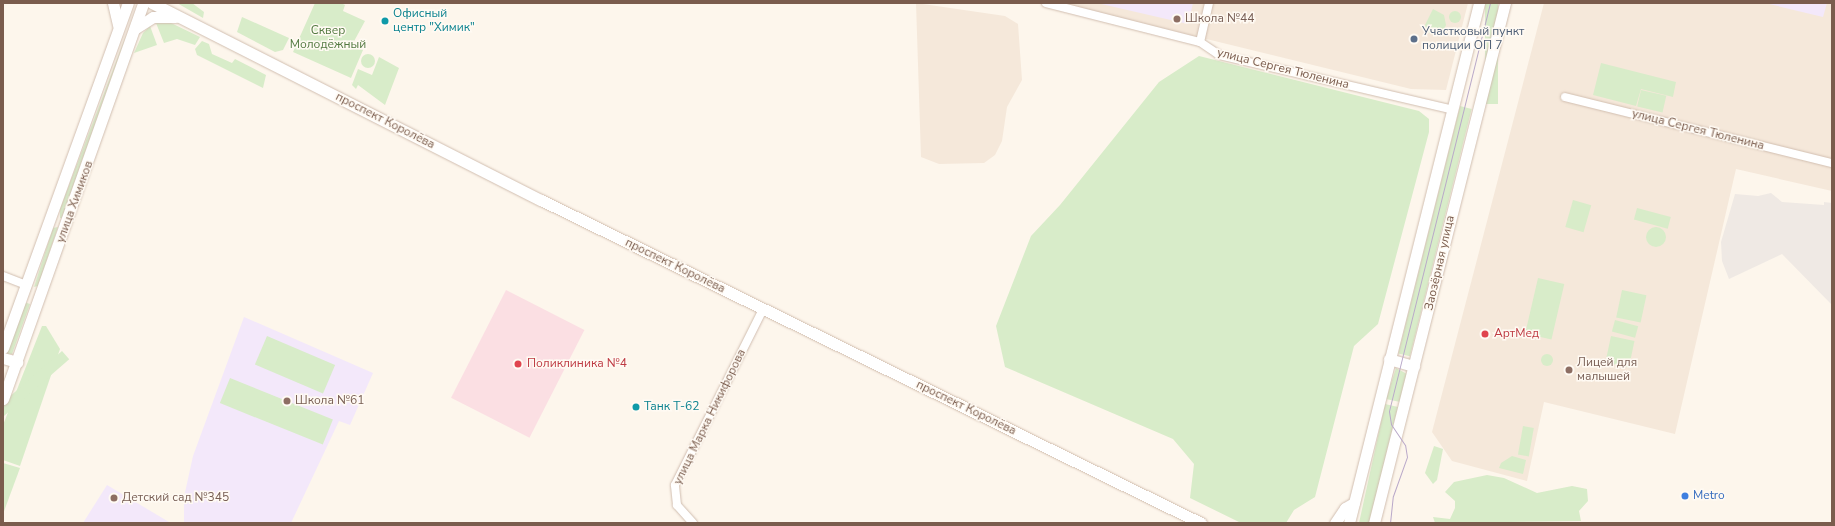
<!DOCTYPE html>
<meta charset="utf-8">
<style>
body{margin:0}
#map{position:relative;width:1835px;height:526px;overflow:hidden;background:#fdf6ec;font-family:"Nunito Sans",sans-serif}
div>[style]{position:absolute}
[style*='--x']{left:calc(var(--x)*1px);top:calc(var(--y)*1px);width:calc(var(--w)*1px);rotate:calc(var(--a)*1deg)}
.residential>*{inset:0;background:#f5e8da}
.industrial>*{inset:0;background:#efe9e4}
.education>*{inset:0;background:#f3e8fa}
.medical>*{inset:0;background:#fbdfe3;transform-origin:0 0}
.green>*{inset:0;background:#d8ecc9;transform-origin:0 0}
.round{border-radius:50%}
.roads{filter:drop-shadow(0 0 1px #d1beb0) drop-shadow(0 0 1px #d1beb0)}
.street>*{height:8px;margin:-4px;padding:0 4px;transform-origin:4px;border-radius:4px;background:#fff}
.secondary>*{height:11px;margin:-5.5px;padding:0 5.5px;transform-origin:5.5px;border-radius:5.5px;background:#fff}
.tram>*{height:1px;margin:-0.5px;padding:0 0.5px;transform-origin:0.5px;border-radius:0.5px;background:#b9a8c9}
.dots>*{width:11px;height:11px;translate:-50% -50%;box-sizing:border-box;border:2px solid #fffaf3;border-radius:50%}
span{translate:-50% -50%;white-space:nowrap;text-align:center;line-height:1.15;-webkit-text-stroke:3px #fffaf3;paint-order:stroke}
.culture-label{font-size:12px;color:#0d838f}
.left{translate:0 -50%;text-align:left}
.education-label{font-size:12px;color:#785e54}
.park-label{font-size:12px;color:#537a41}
.service-label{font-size:12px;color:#4e5e75}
.street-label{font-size:12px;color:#7a5c4d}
.health-label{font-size:12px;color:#be3a42}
.shop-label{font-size:12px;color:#366cbe}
.frame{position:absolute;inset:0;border:4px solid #7a5c4d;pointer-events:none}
</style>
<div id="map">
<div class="residential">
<i style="clip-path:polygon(916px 3px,1005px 16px,1018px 24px,1022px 80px,1007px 107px,1002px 141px,995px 155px,984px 163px,939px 164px,921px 157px)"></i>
<i style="clip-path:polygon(1059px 3px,1468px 3px,1446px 90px,1411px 89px)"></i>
<i style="clip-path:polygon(1544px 3px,1832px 3px,1832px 191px,1736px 169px,1675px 434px,1544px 402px,1527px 481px,1452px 461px,1432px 432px)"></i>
</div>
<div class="industrial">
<i style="clip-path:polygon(1771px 193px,1782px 202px,1824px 205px,1824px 202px,1832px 203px,1832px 305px,1782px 254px,1729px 279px,1722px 261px,1721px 242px,1735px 194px,1758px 196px)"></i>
</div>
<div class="education">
<i style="clip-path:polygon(1097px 3px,1193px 3px,1188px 24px)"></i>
<i style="clip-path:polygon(1765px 3px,1827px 3px,1823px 17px)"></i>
<i style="clip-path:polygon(244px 317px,373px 373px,350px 425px,339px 421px,291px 523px,184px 523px,184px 497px,193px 456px)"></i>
<i style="clip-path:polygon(107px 485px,169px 522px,169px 523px,83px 523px)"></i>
</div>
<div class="medical">
<i style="left:506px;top:290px;width:88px;height:121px;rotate:27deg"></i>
</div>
<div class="green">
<i style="clip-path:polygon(177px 3px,192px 3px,204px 12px,203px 18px)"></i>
<i style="clip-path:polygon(315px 3px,341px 3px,345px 5px,343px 11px,365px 21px,352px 45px,363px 50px,351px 78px,293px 52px)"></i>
<i style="left:1485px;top:3px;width:13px;height:101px"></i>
<i style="clip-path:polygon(1433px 9px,1444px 15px,1446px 25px,1441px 36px,1427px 32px,1425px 25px)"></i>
<i class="round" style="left:1449px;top:11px;width:12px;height:12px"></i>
<i style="clip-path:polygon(242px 17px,289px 38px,283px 50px,275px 52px,237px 32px)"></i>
<i style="clip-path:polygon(167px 21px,200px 37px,195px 45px,177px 39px,164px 43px,156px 23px)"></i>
<i style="clip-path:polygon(150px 26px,157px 45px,134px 53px,143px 33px)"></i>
<i style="clip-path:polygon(128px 30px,62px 218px,60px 218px,60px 209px)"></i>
<i style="clip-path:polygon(202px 41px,209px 44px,212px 54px,232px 63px,235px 59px,266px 75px,263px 88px,197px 55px,195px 49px)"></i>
<i class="round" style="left:361px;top:54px;width:14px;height:14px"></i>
<i style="clip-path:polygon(1199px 56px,1419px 111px,1429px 119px,1429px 132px,1378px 324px,1354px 346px,1315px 497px,1294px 510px,1286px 523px,1241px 523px,1190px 498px,1194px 464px,1173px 439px,1005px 367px,996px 326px,1031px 236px,1060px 205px,1159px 82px)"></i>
<i style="clip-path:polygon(379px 57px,399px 68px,385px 105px,358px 85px,356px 89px,352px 85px,358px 69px,372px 75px)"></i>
<i style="clip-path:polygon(1601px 63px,1676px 82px,1673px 97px,1641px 89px,1636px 106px,1593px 95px)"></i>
<i style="left:1641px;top:90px;width:26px;height:17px;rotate:13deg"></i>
<i style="left:1460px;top:106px;width:12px;height:255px;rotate:14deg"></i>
<i style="left:1573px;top:200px;width:19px;height:28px;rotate:16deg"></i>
<i style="left:1637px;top:208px;width:35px;height:12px;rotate:15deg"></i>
<i style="clip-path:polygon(58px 227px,38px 286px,34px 287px,53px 228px)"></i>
<i class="round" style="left:1646px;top:227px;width:20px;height:20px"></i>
<i style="left:1538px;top:278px;width:27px;height:57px;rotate:13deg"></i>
<i style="left:1622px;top:290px;width:25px;height:28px;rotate:12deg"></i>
<i style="clip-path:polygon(24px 302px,30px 304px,12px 354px,6px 354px)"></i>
<i style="left:1615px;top:320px;width:24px;height:12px;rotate:15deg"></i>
<i style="clip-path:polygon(42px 326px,46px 326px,60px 349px,20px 466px,3px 460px,3px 425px)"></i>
<i style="left:267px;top:336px;width:74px;height:31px;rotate:23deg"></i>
<i style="left:1611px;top:336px;width:24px;height:27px;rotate:12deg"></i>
<i style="left:62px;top:351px;width:11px;height:115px;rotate:49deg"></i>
<i class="round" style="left:1541px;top:354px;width:12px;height:12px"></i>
<i style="clip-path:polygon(1396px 368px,1407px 374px,1400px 402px,1386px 399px)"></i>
<i style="left:230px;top:378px;width:111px;height:27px;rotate:22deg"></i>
<i style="clip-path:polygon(1385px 404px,1398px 407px,1369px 523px,1359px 523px)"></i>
<i style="left:1523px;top:426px;width:11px;height:29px;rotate:10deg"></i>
<i style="clip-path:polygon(1434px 446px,1443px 449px,1437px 480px,1433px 484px,1425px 473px)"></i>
<i style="clip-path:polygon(1512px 456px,1526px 460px,1523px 474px,1499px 468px,1501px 463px)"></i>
<i style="clip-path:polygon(3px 463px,20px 468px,3px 514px)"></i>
<i style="clip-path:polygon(1487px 475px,1504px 478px,1537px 493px,1572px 486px,1587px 489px,1588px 501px,1579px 511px,1581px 521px,1435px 523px,1433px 517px,1450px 519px,1455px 508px,1455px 501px,1445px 492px,1454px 482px)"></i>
</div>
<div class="roads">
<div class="street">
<i style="--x:1046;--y:3;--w:159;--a:14.2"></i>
<i style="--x:1200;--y:42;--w:23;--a:34"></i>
<i style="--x:1219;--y:55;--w:240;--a:13.2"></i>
<i style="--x:1200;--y:42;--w:40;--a:-77"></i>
<i style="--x:1565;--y:97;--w:275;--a:13.9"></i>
<i style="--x:3;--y:276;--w:25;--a:21"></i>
<i style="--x:693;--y:523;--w:24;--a:-132"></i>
<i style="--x:677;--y:505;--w:20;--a:-96"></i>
<i style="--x:675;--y:485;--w:197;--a:-63.4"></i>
</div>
<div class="secondary">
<i style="--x:113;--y:3;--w:23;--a:77"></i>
<i style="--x:152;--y:3;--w:436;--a:26.9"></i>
<i style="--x:541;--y:200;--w:735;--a:26.08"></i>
<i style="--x:136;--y:28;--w:20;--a:-33"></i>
<i style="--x:153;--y:17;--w:22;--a:0"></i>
<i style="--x:3;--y:348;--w:367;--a:-70.1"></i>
<i style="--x:3;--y:358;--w:15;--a:16"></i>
<i style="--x:1389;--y:359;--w:26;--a:16"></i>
<i style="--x:3;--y:399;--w:420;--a:-70.5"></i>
<i style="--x:1335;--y:523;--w:18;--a:-56"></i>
<i style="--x:1345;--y:508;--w:10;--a:-29"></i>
<i style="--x:1349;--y:523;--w:536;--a:-75.96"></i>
<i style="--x:1374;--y:523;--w:536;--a:-75.86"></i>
</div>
</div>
<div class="tram">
<i style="--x:1390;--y:523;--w:27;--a:-84"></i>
<i style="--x:1393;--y:496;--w:41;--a:-70.3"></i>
<i style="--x:1407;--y:457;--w:12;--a:-99"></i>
<i style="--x:1405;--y:445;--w:25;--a:-124"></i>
<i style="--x:1391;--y:424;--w:13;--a:-99"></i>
<i style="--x:1389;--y:411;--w:420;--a:-76.1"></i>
</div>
<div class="dots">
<i style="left:1177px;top:19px;background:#8d6e63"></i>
<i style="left:385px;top:21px;background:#0f9aa8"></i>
<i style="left:1414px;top:39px;background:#5c6f8a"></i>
<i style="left:1485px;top:334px;background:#e0444e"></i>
<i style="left:518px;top:364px;background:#e0444e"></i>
<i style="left:1569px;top:370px;background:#8d6e63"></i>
<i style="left:287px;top:401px;background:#8d6e63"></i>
<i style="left:636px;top:407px;background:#0f9aa8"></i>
<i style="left:1685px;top:496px;background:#3f7fe0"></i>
<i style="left:114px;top:498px;background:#8d6e63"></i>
</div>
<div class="culture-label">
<span class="left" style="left:393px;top:21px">Офисный<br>центр "Химик"</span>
<span class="left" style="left:644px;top:407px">Танк Т-62</span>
</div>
<div class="education-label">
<span class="left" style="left:1185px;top:19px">Школа №44</span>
<span class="left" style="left:1577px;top:370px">Лицей для<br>малышей</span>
<span class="left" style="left:295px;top:401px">Школа №61</span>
<span class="left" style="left:122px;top:498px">Детский сад №345</span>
</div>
<div class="park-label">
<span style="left:328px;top:38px">Сквер<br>Молодёжный</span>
</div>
<div class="service-label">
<span class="left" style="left:1422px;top:39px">Участковый пункт<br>полиции ОП 7</span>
</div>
<div class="street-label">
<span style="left:1283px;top:69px;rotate:14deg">улица Сергея Тюленина</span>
<span style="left:385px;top:121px;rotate:27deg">проспект Королёва</span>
<span style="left:1698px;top:130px;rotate:14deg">улица Сергея Тюленина</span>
<span style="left:75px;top:202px;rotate:-70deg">улица Химиков</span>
<span style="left:1440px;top:263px;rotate:-77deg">Заозёрная улица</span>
<span style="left:675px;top:266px;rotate:26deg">проспект Королёва</span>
<span style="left:966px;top:408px;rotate:26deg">проспект Королёва</span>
<span style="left:710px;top:417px;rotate:-64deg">улица Марка Никифорова</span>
</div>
<div class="health-label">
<span class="left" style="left:1494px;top:334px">АртМед</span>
<span class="left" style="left:527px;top:364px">Поликлиника №4</span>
</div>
<div class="shop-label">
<span class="left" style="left:1693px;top:496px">Metro</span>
</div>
<div class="frame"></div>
</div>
